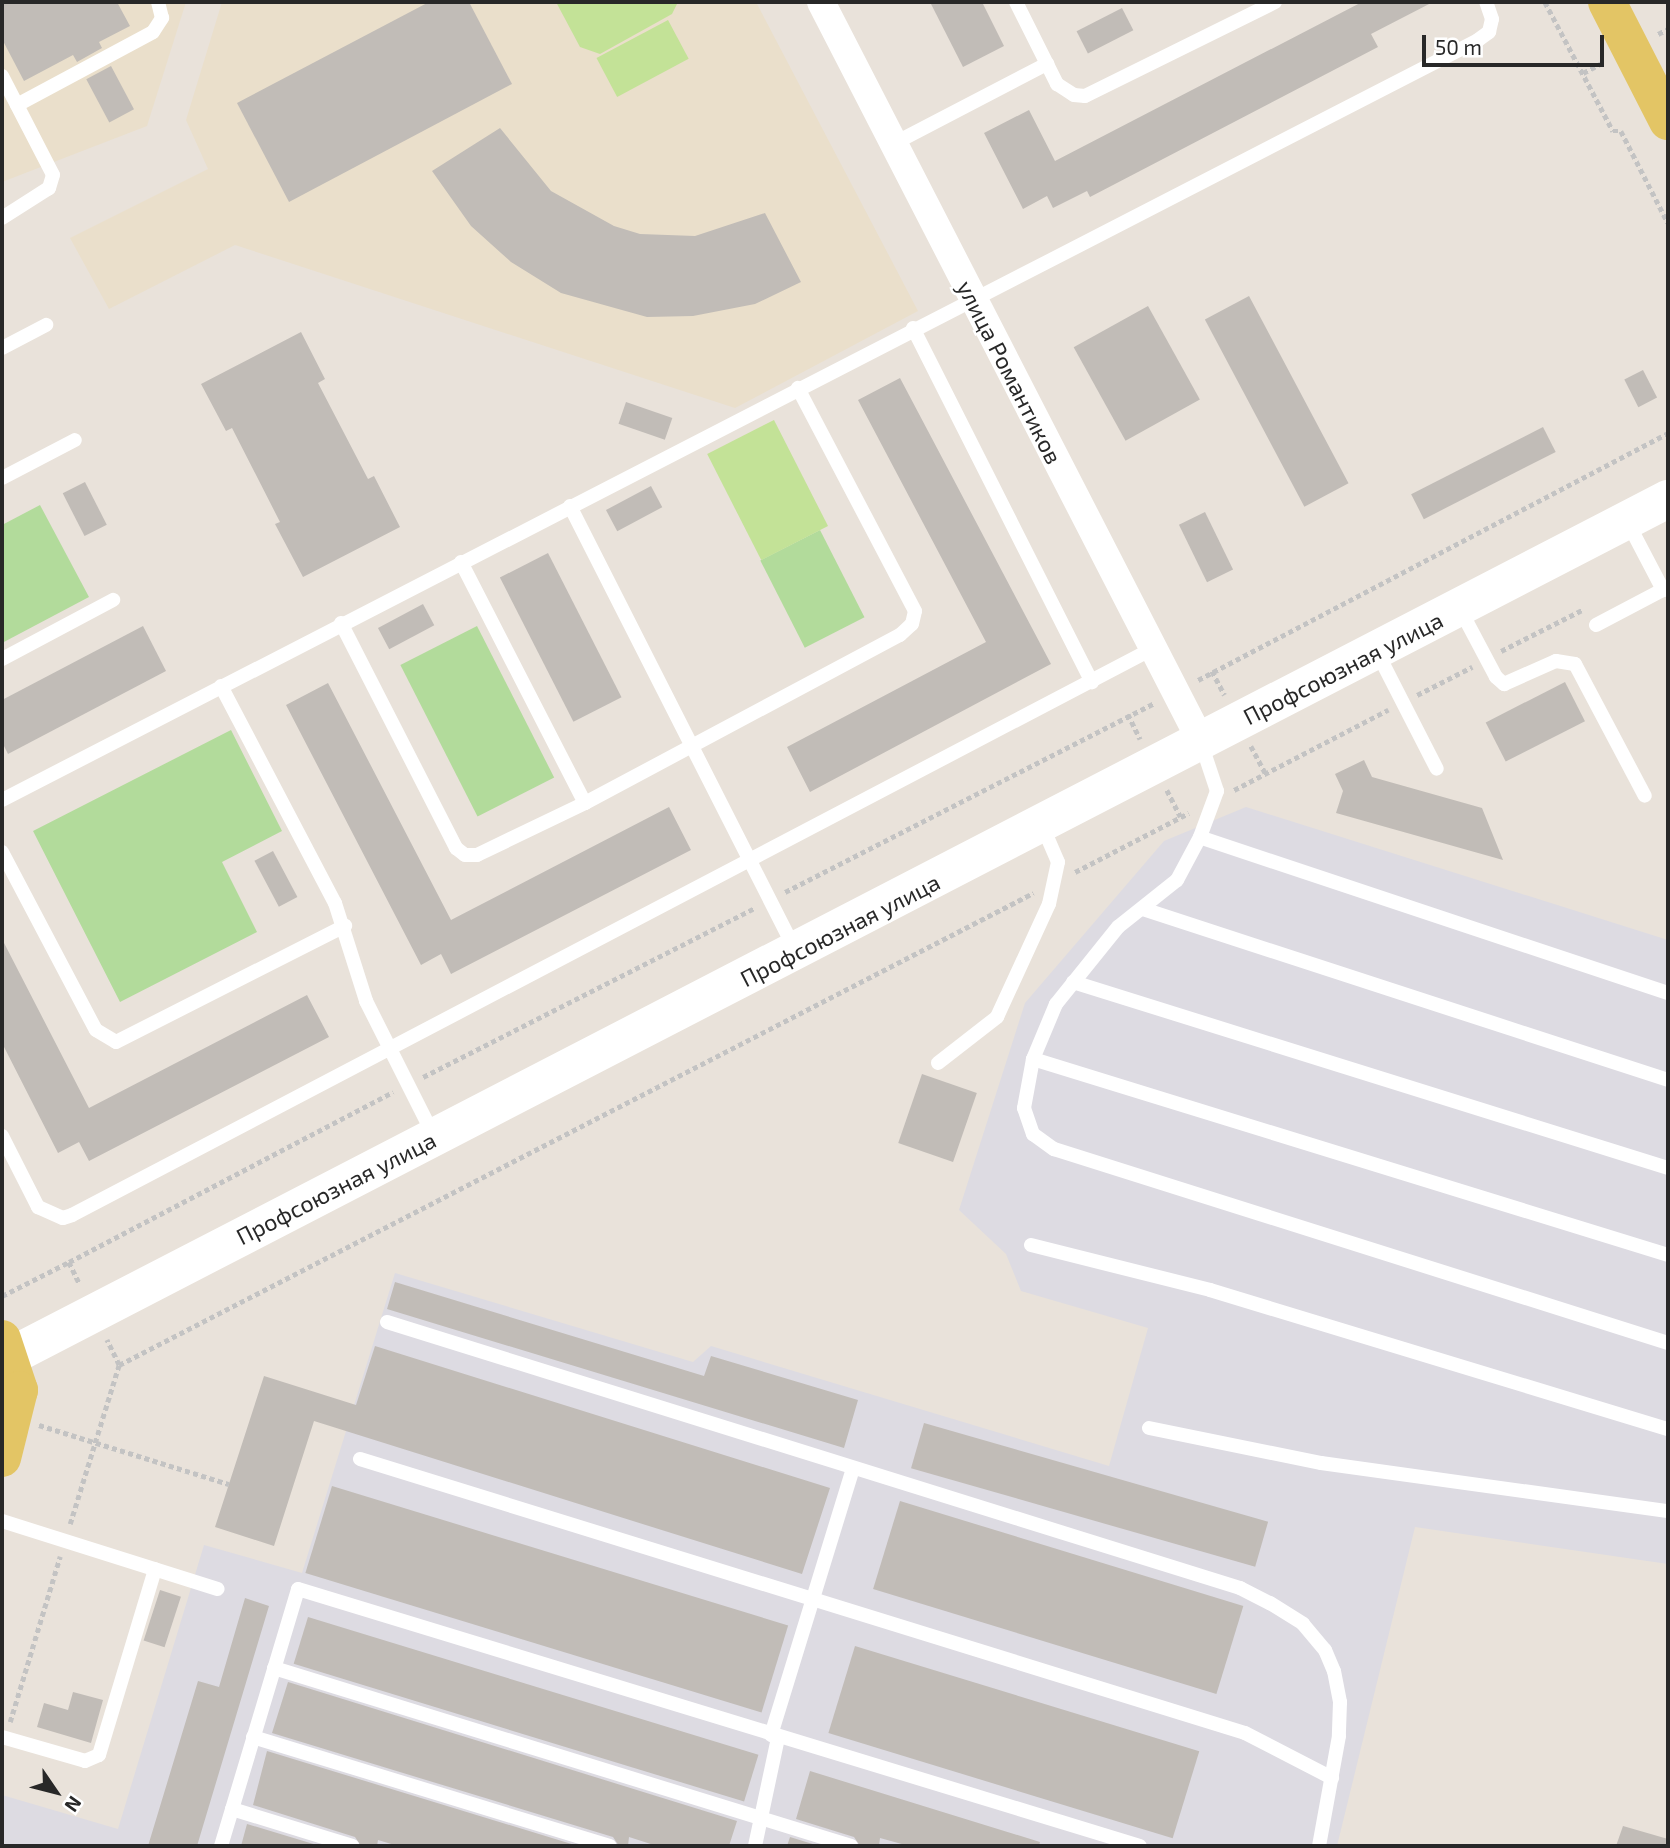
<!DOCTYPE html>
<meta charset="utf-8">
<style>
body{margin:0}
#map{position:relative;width:1670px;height:1848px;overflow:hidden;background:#e9e2da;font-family:"Exo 2",sans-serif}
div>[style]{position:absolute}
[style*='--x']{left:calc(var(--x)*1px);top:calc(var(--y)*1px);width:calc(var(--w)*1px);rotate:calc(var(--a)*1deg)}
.industrial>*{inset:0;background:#dddbe2}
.education>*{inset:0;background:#eadfcb}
.green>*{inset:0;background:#b2db9b;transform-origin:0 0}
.pitch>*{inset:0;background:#c3e297;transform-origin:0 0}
.building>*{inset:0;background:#c1bcb7;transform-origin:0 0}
.path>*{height:4.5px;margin-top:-2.25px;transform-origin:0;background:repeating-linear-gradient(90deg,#c3c3c3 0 5px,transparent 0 8.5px)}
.service>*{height:14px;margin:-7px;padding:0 7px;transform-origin:7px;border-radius:7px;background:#fff}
.minor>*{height:28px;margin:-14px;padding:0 14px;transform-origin:14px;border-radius:14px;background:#fff}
.secondary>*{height:38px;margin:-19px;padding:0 19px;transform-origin:19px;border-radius:19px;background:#fff}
.primary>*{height:38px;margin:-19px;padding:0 19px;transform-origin:19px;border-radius:19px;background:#e3c565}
span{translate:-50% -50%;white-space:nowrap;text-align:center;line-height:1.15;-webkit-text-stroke:5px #fff;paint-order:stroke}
.street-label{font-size:23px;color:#282828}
.frame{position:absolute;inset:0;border:4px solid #282828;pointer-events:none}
.north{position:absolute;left:21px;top:1757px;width:70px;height:70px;-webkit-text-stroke:5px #fff;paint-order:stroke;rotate:125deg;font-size:19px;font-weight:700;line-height:28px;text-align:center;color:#282828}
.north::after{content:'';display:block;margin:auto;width:24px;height:32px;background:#282828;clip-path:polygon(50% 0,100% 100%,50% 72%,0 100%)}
.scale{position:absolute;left:1422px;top:35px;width:182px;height:32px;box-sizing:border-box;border:4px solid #282828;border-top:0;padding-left:9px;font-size:21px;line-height:24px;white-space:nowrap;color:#282828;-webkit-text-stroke:5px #fff;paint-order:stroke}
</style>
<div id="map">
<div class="industrial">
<i style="clip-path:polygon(1246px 807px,1668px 940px,1668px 1564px,1415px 1527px,1337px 1846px,2px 1846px,2px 1795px,118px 1829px,204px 1545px,302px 1573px,395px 1273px,693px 1362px,711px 1346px,1109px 1466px,1148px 1328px,1021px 1291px,1006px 1254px,959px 1210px,1025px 1003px,1164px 841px)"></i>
</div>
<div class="education">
<i style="clip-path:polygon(2px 2px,186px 2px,147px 126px,2px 182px)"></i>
<i style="clip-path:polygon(222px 2px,756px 2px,918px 311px,735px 408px,235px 245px,109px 309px,70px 238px,208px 169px,186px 120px)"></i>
</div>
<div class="green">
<i style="clip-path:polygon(40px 505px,89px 597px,2px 643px,2px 525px)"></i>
<i style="left:820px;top:530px;width:98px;height:67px;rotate:63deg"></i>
<i style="left:477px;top:626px;width:170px;height:86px;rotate:63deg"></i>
<i style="clip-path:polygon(231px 730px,282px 831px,222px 862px,257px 932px,120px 1002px,33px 831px)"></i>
</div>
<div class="pitch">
<i style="clip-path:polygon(556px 2px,677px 2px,677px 4px,672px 14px,600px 54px,580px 47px)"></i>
<i style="left:668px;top:20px;width:44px;height:81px;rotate:62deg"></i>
<i style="left:774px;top:420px;width:119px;height:75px;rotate:63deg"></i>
</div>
<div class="building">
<i style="clip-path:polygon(2px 2px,117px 2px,130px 26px,99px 42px,102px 48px,77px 62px,73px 55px,24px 81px,2px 39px)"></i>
<i style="clip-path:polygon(429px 2px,469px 2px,512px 84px,289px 202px,237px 103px)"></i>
<i style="clip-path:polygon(930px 2px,982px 2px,1004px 46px,963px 67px)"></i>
<i style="clip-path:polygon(1362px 2px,1433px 2px,1371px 34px,1378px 47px,1090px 197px,1087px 191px,1053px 208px,1047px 196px,1023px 209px,984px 133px,1029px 110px,1055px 161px)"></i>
<i style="left:1122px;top:8px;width:25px;height:51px;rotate:63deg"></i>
<i style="left:111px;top:66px;width:49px;height:28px;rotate:62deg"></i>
<i style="clip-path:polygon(500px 128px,551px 191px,614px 226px,640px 234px,695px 236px,765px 213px,801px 282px,755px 304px,693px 316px,647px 317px,561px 293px,511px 262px,471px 226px,432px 171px)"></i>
<i style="left:1249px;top:296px;width:212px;height:50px;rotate:62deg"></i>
<i style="left:1148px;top:306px;width:107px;height:85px;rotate:61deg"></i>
<i style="clip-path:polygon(301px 332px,325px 379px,318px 383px,368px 479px,374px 476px,400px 527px,303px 577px,275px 524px,280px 522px,232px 428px,226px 431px,201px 384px)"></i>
<i style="left:1643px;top:370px;width:31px;height:21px;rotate:63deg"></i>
<i style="clip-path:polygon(900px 378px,1051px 664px,810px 792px,787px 747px,986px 642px,858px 400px)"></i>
<i style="left:626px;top:402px;width:49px;height:23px;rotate:19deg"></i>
<i style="left:1543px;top:427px;width:28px;height:148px;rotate:63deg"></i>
<i style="left:85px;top:482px;width:48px;height:25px;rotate:63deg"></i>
<i style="left:651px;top:486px;width:24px;height:51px;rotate:62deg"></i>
<i style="left:1205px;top:512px;width:64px;height:29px;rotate:64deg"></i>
<i style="left:548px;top:553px;width:162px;height:54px;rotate:63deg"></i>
<i style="left:423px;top:604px;width:24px;height:51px;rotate:62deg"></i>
<i style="clip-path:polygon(143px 626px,166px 671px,8px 754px,2px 742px,2px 700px)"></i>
<i style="left:1565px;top:682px;width:44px;height:89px;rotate:63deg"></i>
<i style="clip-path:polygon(328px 683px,451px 920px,669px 807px,691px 850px,451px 974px,441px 954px,421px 965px,286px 705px)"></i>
<i style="clip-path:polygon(1364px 760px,1372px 777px,1482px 808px,1503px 860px,1336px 813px,1343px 791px,1335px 774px)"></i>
<i style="left:273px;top:851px;width:52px;height:21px;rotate:62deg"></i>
<i style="clip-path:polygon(2px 939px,89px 1108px,307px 995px,329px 1037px,89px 1161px,79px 1142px,58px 1153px,2px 1043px)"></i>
<i style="left:922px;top:1074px;width:58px;height:73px;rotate:19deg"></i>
<i style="clip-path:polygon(395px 1282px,704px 1376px,711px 1356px,858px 1400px,844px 1448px,387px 1309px)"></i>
<i style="clip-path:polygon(375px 1346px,830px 1488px,802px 1574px,314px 1421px,274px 1546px,215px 1527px,264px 1376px,356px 1405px)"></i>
<i style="left:924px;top:1423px;width:358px;height:47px;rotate:16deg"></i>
<i style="left:332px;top:1486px;width:477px;height:91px;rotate:17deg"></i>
<i style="left:900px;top:1501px;width:359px;height:92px;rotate:17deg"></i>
<i style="left:160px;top:1590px;width:22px;height:53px;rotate:18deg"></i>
<i style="clip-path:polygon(245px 1598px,269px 1606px,197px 1846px,148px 1846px,198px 1681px,219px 1687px)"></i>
<i style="left:308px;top:1617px;width:471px;height:49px;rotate:17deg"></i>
<i style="left:855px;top:1646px;width:360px;height:91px;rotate:17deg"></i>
<i style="clip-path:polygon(288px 1682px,737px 1821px,729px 1846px,657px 1846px,629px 1837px,628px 1846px,619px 1846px,613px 1837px,272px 1733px)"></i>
<i style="clip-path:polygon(73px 1692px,103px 1700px,91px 1743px,37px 1727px,44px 1703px,68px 1710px)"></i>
<i style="clip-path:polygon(267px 1751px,578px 1846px,398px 1846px,378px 1840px,377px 1846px,361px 1846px,355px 1837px,253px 1805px)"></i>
<i style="clip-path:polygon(810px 1771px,1040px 1842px,1039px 1846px,909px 1846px,880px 1838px,879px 1846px,860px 1846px,854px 1837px,796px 1819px)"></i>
<i style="clip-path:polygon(247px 1824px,320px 1846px,241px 1846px)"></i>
<i style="clip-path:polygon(1623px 1826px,1668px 1839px,1668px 1846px,1616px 1846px)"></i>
<i style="clip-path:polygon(790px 1837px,819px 1846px,787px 1846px)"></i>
</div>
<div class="path">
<i style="--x:1545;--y:2;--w:146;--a:62.2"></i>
<i style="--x:1613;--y:131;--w:8;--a:0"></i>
<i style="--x:1621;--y:131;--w:103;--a:62.9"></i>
<i style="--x:1658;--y:34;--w:11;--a:-27"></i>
<i style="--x:1583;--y:73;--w:24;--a:-28"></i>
<i style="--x:1501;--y:651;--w:93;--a:-26.8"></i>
<i style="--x:1212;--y:671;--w:27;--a:62"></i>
<i style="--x:1198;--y:680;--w:531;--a:-27.72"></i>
<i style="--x:1417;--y:695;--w:62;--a:-27"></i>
<i style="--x:1128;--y:714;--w:28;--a:64"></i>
<i style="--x:1251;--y:746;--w:32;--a:62"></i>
<i style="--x:1167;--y:790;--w:30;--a:63"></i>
<i style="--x:1234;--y:790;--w:174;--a:-27.5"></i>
<i style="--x:1075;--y:872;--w:128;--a:-27.4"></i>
<i style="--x:785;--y:892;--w:415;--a:-27.1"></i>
<i style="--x:423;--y:1077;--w:373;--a:-27"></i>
<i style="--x:69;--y:1262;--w:366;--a:-27.7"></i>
<i style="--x:2;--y:1296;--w:75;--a:-26.9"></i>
<i style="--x:69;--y:1262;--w:25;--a:64"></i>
<i style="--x:119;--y:1365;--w:1029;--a:-27.31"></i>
<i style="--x:39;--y:1425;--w:199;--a:17.3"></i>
<i style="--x:70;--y:1524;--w:166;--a:-72.9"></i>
<i style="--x:119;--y:1365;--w:28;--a:-116"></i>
<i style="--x:10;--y:1722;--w:173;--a:-73.2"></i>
</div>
<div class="service">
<i style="--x:1016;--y:2;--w:92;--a:63.4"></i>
<i style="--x:1057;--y:84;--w:20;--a:33"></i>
<i style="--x:1074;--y:95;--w:11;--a:5"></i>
<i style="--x:1085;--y:96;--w:212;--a:-26.3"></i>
<i style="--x:2;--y:76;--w:111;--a:62.7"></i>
<i style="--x:53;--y:175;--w:14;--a:107"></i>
<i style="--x:49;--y:188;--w:56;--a:147.4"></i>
<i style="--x:17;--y:105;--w:154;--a:-28.2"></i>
<i style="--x:153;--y:32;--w:17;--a:-57"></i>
<i style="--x:162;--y:18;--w:16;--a:-104"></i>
<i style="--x:893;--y:144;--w:174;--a:-27.5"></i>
<i style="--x:913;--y:328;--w:397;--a:63.2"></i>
<i style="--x:2;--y:348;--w:50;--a:-27.6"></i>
<i style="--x:2;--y:478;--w:82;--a:-27.5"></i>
<i style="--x:570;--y:506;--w:496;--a:63.1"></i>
<i style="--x:1628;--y:523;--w:76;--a:62.4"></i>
<i style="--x:461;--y:562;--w:271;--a:62.8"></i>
<i style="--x:1460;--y:609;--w:77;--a:62.1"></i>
<i style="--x:1496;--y:677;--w:11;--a:41"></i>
<i style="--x:1504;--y:684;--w:57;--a:-23.9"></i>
<i style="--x:1556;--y:661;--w:19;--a:9"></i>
<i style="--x:1575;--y:664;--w:149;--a:62.1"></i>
<i style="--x:341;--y:623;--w:253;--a:62.9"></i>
<i style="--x:456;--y:848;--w:11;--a:38"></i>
<i style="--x:465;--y:855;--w:12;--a:0"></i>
<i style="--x:477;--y:855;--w:120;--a:-25.7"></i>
<i style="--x:585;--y:803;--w:357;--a:-28.1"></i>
<i style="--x:900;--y:635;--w:16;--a:-43"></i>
<i style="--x:912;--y:624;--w:13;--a:-77"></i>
<i style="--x:915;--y:611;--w:252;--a:-117.7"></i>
<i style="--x:1596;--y:625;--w:81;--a:-27.8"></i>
<i style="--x:1377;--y:652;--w:131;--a:62.9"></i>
<i style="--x:2;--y:659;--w:126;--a:-28"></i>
<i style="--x:221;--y:686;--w:245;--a:62.3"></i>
<i style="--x:335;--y:903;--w:103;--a:72.4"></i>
<i style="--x:366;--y:1001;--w:151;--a:63.3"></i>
<i style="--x:2;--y:800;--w:1660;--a:-27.24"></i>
<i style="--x:1478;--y:40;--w:14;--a:-36"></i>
<i style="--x:1489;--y:32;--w:13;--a:-77"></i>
<i style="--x:1492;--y:19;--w:18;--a:-109"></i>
<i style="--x:1200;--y:837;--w:49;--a:-69.7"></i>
<i style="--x:1217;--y:791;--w:51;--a:-108.4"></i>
<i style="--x:2;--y:852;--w:201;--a:62.2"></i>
<i style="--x:96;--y:1030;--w:23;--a:31"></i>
<i style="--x:116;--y:1042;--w:257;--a:-26.9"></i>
<i style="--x:1143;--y:909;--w:552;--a:18.04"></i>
<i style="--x:1073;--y:982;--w:623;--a:17.36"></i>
<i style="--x:1668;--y:993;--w:493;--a:-161.6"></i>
<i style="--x:1200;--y:837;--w:49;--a:118.1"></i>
<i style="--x:1177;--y:880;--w:75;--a:141.5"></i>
<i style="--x:1118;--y:927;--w:99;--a:128.8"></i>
<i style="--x:1056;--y:1004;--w:60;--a:112.7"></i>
<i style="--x:1033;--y:1059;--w:50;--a:100.4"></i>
<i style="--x:1024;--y:1108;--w:28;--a:71"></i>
<i style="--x:1033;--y:1134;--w:26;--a:36"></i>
<i style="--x:1054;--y:1149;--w:644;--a:17.53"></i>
<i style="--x:1033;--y:1059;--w:665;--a:17.15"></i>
<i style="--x:938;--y:1063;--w:75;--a:-37.9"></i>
<i style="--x:997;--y:1017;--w:124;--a:-65.3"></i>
<i style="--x:1049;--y:904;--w:43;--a:-77.9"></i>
<i style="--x:1058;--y:862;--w:40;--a:-113.4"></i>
<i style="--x:2;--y:1136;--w:80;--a:63.1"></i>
<i style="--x:38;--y:1207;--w:27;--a:24"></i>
<i style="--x:63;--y:1218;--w:9;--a:-18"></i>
<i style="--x:72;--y:1215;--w:1222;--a:-27.66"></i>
<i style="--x:1031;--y:1245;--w:185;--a:14.1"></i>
<i style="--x:1210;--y:1290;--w:479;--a:16.9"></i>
<i style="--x:387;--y:1322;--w:894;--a:17.32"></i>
<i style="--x:1240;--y:1588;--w:34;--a:27"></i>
<i style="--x:1270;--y:1603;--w:39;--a:32"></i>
<i style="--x:1303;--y:1624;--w:34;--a:50"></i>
<i style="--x:1325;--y:1650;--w:23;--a:67"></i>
<i style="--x:1334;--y:1671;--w:32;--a:79"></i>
<i style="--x:1340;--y:1702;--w:34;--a:92"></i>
<i style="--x:1339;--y:1736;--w:112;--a:100.3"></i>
<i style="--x:1149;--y:1428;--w:176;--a:11.5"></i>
<i style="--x:1321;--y:1463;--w:350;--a:7.9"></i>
<i style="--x:360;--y:1459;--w:926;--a:17.2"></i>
<i style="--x:1245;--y:1733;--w:98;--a:27.3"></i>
<i style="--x:2;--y:1521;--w:226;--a:17.5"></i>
<i style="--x:274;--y:1668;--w:604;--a:17.14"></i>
<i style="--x:771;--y:1735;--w:279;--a:-72.9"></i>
<i style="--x:2;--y:1737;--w:86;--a:16.1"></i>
<i style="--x:85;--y:1761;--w:15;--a:-23"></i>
<i style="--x:99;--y:1755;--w:194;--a:-73.2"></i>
<i style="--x:253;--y:1737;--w:373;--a:17"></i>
<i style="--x:232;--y:1809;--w:126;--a:17.1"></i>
<i style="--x:221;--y:1846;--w:268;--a:-73.3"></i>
<i style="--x:298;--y:1589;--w:880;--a:16.97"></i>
<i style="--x:755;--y:1846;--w:110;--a:-78"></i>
</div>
<div class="minor">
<i style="--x:821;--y:2;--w:831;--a:62.79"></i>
</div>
<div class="secondary">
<i style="--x:11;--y:1356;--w:1866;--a:-27.35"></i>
</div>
<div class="primary">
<i style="--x:1607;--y:2;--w:134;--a:62.9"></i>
<i style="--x:2;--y:1339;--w:54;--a:71.6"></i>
<i style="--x:19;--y:1390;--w:70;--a:104"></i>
</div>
<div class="street-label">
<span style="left:1010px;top:372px;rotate:63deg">улица Романтиков</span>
<span style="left:1343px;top:668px;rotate:-27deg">Профсоюзная улица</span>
<span style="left:840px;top:930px;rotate:-27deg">Профсоюзная улица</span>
<span style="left:336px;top:1188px;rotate:-27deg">Профсоюзная улица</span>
</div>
<div class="frame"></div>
<div class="north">N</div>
<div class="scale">50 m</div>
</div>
